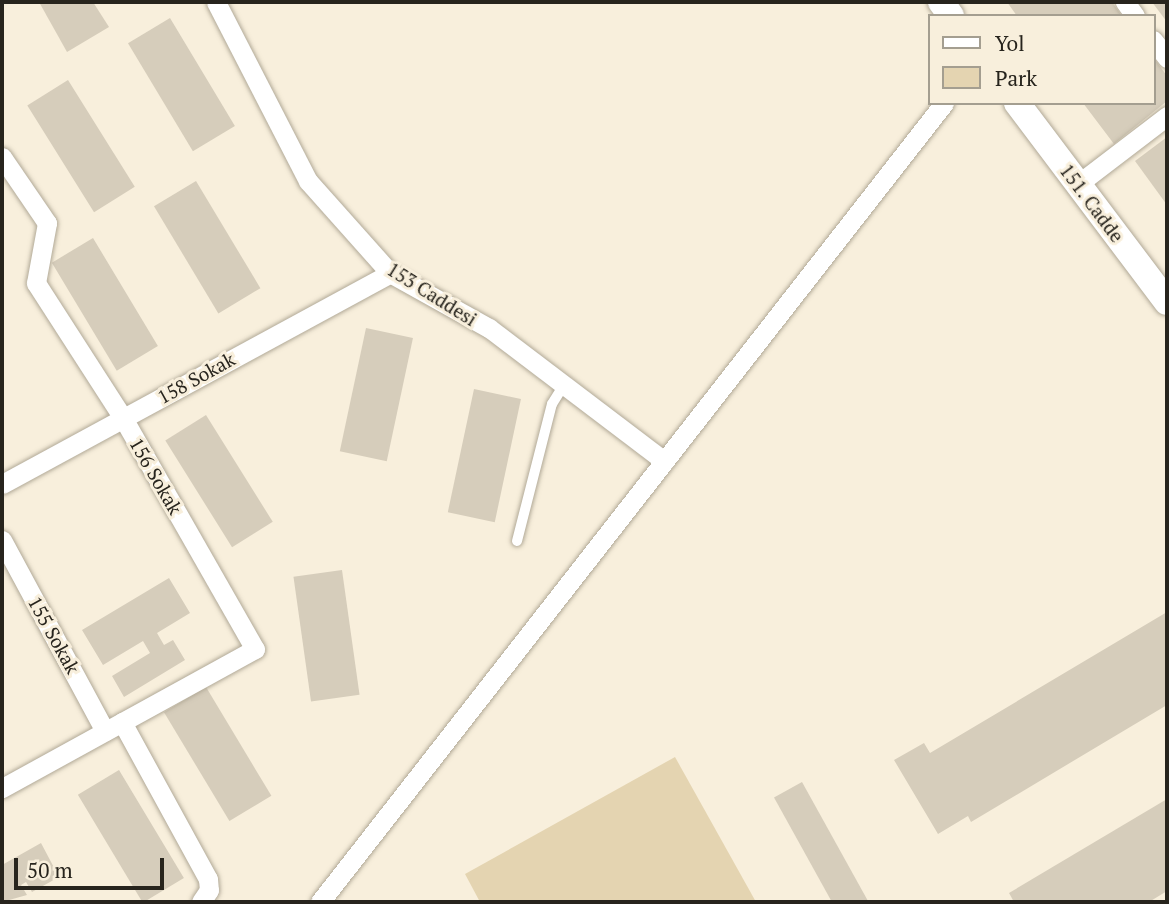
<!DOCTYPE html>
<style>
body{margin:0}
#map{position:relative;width:1169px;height:904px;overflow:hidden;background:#f8efdc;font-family:"PT Serif",serif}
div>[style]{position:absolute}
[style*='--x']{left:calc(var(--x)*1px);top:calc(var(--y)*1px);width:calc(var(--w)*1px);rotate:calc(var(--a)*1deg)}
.green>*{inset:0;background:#e4d4b1}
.building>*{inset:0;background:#d6cdbb;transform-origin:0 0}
.roads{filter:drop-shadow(0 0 2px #b1a997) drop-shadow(0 0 2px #b1a997)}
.lane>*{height:10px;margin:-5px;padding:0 5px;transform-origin:5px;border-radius:5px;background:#fff}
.street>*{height:19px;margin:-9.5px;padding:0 9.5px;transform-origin:9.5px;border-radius:9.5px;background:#fff}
.secondary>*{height:26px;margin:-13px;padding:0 13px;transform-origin:13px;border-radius:13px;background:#fff}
span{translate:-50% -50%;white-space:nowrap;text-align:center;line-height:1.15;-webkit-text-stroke:6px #f8efdc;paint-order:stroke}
.street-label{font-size:19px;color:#27241d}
.frame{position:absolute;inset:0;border:4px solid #27241d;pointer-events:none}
.legend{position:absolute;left:928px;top:14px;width:228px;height:91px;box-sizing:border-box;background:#f8efdc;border:2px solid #a49e90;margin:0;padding:9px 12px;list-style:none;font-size:21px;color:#27241d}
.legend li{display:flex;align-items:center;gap:14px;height:35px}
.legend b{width:35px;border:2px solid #a49e90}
.scale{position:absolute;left:14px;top:858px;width:150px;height:32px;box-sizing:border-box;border:4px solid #27241d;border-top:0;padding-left:9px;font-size:21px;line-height:24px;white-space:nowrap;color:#27241d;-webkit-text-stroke:5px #f8efdc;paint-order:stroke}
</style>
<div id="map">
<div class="green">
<i style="clip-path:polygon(675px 757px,756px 902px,480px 902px,465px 874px)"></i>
</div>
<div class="building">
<i style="clip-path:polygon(39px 2px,93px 2px,109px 27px,67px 52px)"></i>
<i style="clip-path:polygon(1007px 2px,1112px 2px,1122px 16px,1017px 16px)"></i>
<i style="clip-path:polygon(1152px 2px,1167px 2px,1167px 22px)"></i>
<i style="left:170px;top:18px;width:126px;height:49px;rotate:59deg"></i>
<i style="clip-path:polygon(1153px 57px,1167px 76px,1167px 101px,1114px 144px,1083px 103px,1153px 103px)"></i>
<i style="left:68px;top:80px;width:126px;height:48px;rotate:58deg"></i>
<i style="clip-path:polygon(1167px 137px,1167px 205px,1135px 161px)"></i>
<i style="left:196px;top:181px;width:125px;height:49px;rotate:59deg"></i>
<i style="left:93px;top:238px;width:126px;height:48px;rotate:59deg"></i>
<i style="left:366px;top:328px;width:48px;height:126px;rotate:12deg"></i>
<i style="left:474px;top:389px;width:48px;height:126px;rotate:12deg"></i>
<i style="left:206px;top:415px;width:126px;height:48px;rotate:58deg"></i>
<i style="left:342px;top:570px;width:126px;height:49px;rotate:82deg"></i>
<i style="clip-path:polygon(169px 578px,190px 613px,157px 633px,164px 645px,173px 640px,185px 660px,124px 697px,112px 676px,150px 653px,143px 641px,103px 665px,82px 630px)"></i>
<i style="clip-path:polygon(1167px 612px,1167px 705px,971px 822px,968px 816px,938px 834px,894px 760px,924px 743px,930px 753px)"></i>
<i style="left:206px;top:687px;width:127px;height:49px;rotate:59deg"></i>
<i style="left:119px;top:770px;width:126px;height:48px;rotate:59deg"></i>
<i style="left:802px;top:782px;width:137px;height:32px;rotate:61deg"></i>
<i style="clip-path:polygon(1167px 799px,1167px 891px,1149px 902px,1014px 902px,1009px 893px)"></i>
<i style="clip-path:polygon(41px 843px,59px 877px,32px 892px,26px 882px,21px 885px,27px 895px,2px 902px,2px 865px)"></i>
</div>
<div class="roads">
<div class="lane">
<i style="--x:517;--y:541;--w:141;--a:-75.7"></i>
<i style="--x:552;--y:404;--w:22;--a:-58"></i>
</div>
<div class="street">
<i style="--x:216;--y:2;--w:201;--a:62.8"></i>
<i style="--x:308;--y:181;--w:123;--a:48.3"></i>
<i style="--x:390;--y:273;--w:113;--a:29.1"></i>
<i style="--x:489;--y:328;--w:220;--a:37.2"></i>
<i style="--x:1125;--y:2;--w:17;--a:54"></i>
<i style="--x:1153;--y:40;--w:23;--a:52"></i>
<i style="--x:2;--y:157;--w:80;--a:55.7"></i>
<i style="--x:47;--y:223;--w:61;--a:100.4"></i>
<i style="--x:36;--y:283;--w:161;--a:57.2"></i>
<i style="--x:123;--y:418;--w:266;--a:60.3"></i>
<i style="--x:255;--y:649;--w:289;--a:151.2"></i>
<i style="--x:1078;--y:184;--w:112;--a:-37.4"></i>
<i style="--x:2;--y:484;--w:442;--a:-28.5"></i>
<i style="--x:2;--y:540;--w:217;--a:61.7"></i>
<i style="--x:122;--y:722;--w:179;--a:61.3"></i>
<i style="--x:208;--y:879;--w:11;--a:85"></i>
<i style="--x:209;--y:890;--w:14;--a:124"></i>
<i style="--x:320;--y:902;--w:1014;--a:-52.01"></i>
</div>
<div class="secondary">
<i style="--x:941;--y:2;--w:17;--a:54"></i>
<i style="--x:1017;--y:103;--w:249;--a:53"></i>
</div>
</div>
<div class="street-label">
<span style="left:1092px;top:203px;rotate:53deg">151. Cadde</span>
<span style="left:432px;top:294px;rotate:32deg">153 Caddesi</span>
<span style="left:196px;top:378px;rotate:-29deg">158 Sokak</span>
<span style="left:156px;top:476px;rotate:60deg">156 Sokak</span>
<span style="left:54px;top:635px;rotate:61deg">155 Sokak</span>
</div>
<div class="frame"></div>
<ul class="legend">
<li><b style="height:9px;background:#fff"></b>Yol</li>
<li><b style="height:19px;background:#e4d4b1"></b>Park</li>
</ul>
<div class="scale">50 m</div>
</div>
